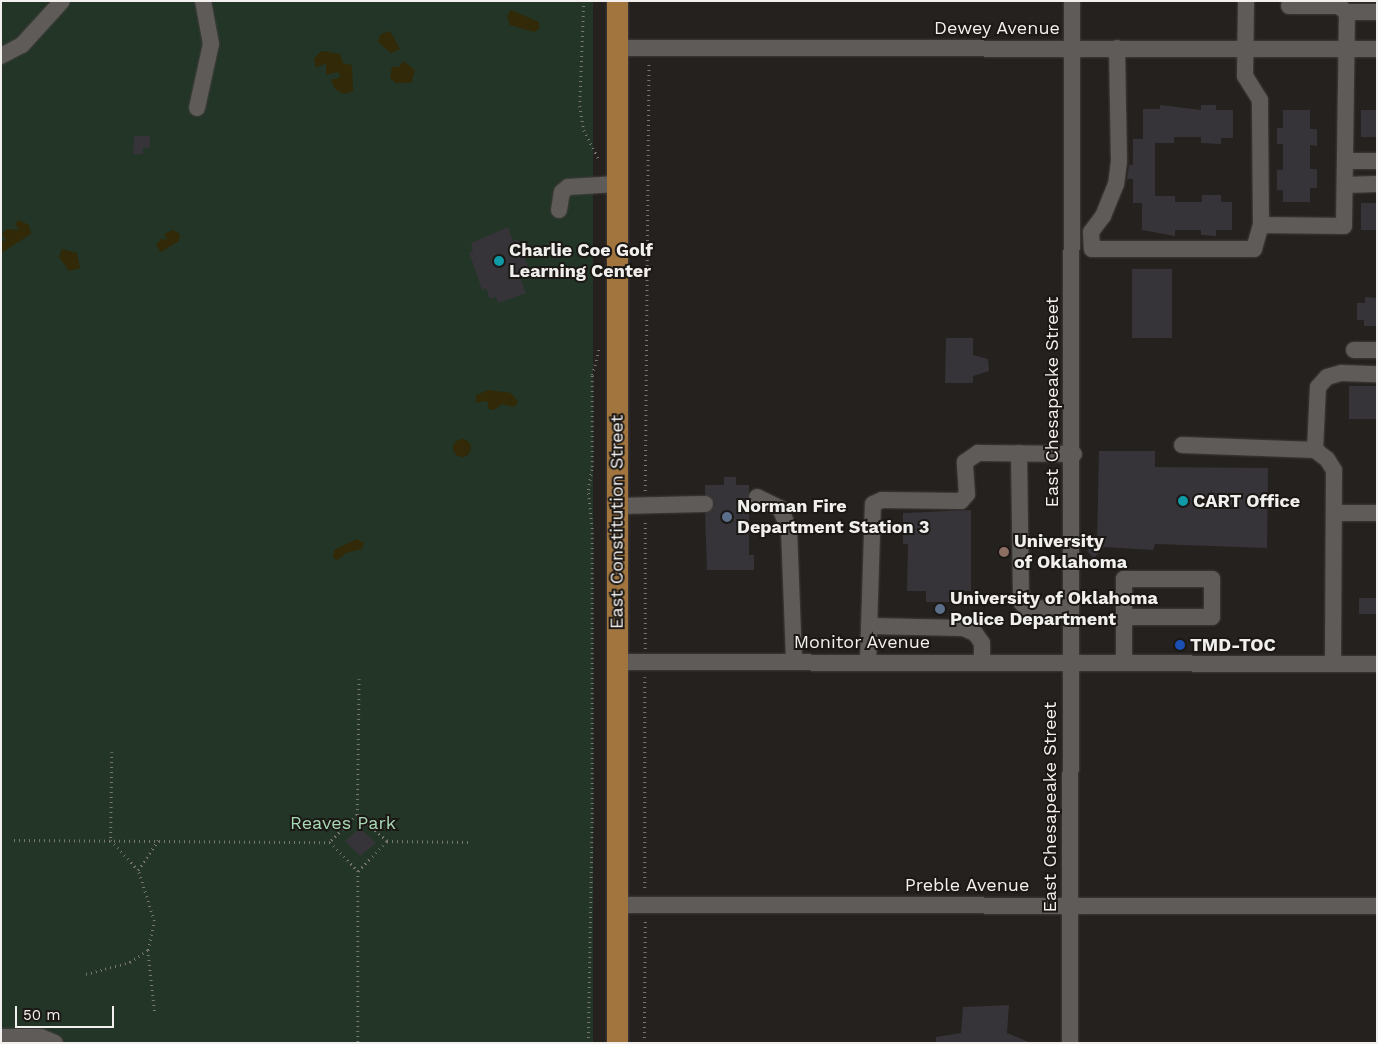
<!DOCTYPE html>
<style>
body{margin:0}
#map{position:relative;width:1378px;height:1044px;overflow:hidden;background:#25211e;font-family:"Work Sans",sans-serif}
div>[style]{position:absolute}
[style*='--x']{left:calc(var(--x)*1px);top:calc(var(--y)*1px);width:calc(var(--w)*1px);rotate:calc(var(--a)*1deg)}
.green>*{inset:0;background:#223527;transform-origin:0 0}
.sand>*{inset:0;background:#312907}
.round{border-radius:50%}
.building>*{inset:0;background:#363438;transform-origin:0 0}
.path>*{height:2.5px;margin-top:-1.25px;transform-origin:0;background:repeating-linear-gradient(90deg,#787573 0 1px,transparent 0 5px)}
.roads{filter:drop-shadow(0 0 1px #403d3b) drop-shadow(0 0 1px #403d3b)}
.minor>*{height:16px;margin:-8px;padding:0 8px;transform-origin:8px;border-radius:8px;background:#5f5b58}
.major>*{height:21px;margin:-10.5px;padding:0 10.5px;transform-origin:10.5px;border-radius:10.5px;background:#a2753f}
.dots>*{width:14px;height:14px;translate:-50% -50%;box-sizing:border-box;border:2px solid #1b1815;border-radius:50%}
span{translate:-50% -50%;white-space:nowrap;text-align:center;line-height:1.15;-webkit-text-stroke:4px #1b1815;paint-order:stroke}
.street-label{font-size:18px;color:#f2f0ee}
.poi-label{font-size:18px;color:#f2f0ee;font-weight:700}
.left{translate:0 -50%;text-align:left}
.park-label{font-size:18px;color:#a8d8b4}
.frame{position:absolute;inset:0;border:2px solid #f2f0ee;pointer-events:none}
.scale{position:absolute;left:15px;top:1006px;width:99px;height:22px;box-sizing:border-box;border:2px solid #f2f0ee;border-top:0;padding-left:6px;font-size:15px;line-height:18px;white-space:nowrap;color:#f2f0ee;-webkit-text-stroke:4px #1b1815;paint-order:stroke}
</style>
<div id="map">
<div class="green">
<i style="left:1px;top:1px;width:592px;height:1042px"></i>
</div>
<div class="sand">
<i style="clip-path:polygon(511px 10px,539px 22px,539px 29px,534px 32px,510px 25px,507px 16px)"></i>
<i style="clip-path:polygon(390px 31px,400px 49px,391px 53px,378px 42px,381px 34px)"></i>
<i style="clip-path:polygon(321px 51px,340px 54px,343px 63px,352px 65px,353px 91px,344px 94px,335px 89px,331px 80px,341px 77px,338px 72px,326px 75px,326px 63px,316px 68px,314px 59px)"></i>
<i style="clip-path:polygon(403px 61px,415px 70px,411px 83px,396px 83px,390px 78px,392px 67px,399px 67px)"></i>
<i style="clip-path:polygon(18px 220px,29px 225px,31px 234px,1px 253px,1px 242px,6px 240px,2px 234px,7px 229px,20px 230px,15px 225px)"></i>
<i style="clip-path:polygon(173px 230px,180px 234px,179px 241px,161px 252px,156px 245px,161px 239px,167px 240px,164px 234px)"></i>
<i style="clip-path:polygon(62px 249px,77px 253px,80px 268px,69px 271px,59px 257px)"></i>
<i style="clip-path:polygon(488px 390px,511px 393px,518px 402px,514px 407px,502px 404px,494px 410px,489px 409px,487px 401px,476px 403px,476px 395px)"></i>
<i class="round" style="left:453px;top:439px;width:18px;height:18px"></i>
<i style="clip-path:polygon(357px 539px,364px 543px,362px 549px,346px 553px,338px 560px,333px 558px,334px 550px)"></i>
</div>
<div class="building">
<i style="clip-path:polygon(1160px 105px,1201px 110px,1201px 105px,1216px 105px,1216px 110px,1233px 110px,1233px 138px,1221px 138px,1221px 144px,1201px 143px,1201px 137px,1174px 137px,1174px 143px,1155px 143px,1155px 196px,1175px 196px,1175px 202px,1202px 202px,1202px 195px,1221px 195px,1221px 202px,1232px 202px,1232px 230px,1216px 230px,1216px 236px,1201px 235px,1201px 230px,1175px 230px,1175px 236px,1142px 230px,1142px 203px,1133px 203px,1133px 179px,1127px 179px,1129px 165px,1133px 165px,1133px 139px,1143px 139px,1143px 109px,1160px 109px)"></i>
<i style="clip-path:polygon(1283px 110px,1310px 110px,1310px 129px,1317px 129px,1317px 146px,1310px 145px,1310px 169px,1317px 169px,1317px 188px,1310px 188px,1310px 202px,1283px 202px,1283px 190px,1277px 190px,1277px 170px,1283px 170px,1283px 144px,1277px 144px,1277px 128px,1283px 128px)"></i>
<i style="left:1361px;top:110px;width:16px;height:27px"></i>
<i style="clip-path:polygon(134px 136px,150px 136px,150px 148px,143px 148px,143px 154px,133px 154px)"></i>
<i style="left:1361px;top:203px;width:16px;height:27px"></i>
<i style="clip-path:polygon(508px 227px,513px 241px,518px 239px,530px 273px,520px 277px,526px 293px,498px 303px,496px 297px,490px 299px,486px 288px,482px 290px,469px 252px,473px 251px,471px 243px)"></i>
<i style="left:1132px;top:269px;width:40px;height:69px"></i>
<i style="clip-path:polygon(1365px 297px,1377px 298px,1377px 326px,1364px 326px,1364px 320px,1357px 320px,1357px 303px,1365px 303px)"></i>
<i style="clip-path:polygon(946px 338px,973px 338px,973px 355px,988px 359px,989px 371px,973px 376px,973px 383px,945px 383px)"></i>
<i style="left:1349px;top:386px;width:28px;height:33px"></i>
<i style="clip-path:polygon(1099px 451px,1155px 451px,1155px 467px,1268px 468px,1267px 548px,1155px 544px,1153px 550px,1104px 547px,1094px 558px,1087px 551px,1097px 541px)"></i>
<i style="clip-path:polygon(724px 477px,736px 477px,736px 485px,749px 485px,749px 555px,754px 555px,754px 570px,707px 570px,705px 514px,715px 504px,705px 494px,705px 485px,724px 485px)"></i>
<i style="clip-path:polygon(971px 510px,971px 591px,952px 591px,952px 602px,926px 602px,926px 591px,907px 591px,908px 544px,903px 544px,903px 513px)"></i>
<i style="left:1359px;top:598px;width:18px;height:16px"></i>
<i style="clip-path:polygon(360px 828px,376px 843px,360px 856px,345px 841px)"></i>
<i style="clip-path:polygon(1009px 1005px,1007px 1033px,1031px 1043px,936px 1043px,936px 1037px,961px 1033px,963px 1007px)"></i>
</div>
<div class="path">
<i style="--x:584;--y:1;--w:105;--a:92.2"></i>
<i style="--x:580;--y:106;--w:24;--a:81"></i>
<i style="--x:584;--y:130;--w:33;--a:63"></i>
<i style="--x:645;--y:491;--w:429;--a:-89.5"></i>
<i style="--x:645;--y:649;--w:130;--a:-90"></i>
<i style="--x:645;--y:677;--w:214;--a:90"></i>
<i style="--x:112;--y:752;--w:88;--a:90.7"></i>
<i style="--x:111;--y:840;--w:40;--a:48"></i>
<i style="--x:357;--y:815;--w:136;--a:-89.2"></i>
<i style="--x:14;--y:840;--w:316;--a:0.4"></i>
<i style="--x:387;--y:841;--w:84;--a:0.7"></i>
<i style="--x:358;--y:871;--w:42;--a:-46"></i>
<i style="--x:387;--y:841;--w:40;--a:-139"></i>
<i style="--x:357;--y:815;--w:38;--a:135"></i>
<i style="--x:330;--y:842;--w:40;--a:46"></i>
<i style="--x:358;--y:871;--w:172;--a:90"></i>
<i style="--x:148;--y:950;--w:63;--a:83.7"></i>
<i style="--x:86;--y:974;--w:46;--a:-15.3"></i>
<i style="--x:130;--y:962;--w:22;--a:-34"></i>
<i style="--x:148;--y:950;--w:30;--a:-78"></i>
<i style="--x:154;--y:921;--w:53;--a:-107.4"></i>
<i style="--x:138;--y:870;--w:36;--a:-56"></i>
<i style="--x:588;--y:1043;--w:224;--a:-89"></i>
<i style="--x:592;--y:819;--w:290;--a:-90"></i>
<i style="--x:592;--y:529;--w:39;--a:-96"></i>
<i style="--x:588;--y:490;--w:23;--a:-80"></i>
<i style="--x:592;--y:467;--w:92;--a:-90"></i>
<i style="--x:592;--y:375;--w:27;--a:-75"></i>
<i style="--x:644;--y:1043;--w:124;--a:-89.5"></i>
</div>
<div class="roads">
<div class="minor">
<i style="--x:1289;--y:6;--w:49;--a:0"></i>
<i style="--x:1338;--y:6;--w:11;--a:34"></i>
<i style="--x:617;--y:48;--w:760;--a:0.08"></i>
<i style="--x:1117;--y:48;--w:113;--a:89"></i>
<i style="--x:1119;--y:161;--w:23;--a:97"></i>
<i style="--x:1116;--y:184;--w:35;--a:112"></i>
<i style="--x:1103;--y:216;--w:20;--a:127"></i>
<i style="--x:1091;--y:232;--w:17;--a:87"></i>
<i style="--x:1092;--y:249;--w:162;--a:0"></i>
<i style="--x:1254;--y:249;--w:25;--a:-74"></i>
<i style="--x:1261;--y:225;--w:125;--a:-90.5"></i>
<i style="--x:1260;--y:100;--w:28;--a:-122"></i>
<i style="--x:1245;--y:76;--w:75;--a:-89.2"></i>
<i style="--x:1;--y:56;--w:24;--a:-28"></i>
<i style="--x:22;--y:45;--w:59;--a:-47.7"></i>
<i style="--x:197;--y:108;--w:66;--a:-77.7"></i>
<i style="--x:211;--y:44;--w:44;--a:-100.5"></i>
<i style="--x:1345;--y:161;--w:32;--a:0"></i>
<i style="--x:1345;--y:185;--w:32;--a:-2"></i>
<i style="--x:559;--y:210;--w:18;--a:-81"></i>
<i style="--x:562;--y:192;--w:8;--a:-40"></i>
<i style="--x:568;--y:187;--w:49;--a:-3.5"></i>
<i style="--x:1261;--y:225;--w:83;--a:0.7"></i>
<i style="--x:1344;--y:226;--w:214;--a:-89.2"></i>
<i style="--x:1347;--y:12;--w:30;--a:0"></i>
<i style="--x:1354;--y:350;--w:23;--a:0"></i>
<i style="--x:1182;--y:445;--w:133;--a:2.2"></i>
<i style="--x:1315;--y:450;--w:15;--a:37"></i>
<i style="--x:1327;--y:459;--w:13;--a:58"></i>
<i style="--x:1334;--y:470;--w:194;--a:90.3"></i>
<i style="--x:1315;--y:450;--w:63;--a:-87.3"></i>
<i style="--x:1318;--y:387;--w:13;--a:-48"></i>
<i style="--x:1327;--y:377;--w:15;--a:-16"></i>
<i style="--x:1341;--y:373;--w:36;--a:2"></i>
<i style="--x:1019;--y:453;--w:149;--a:89.2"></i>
<i style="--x:1021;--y:602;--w:8;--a:50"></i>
<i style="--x:1026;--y:608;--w:44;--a:1.3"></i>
<i style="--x:757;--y:497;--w:25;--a:26"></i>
<i style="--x:780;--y:508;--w:23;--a:67"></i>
<i style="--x:789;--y:529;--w:133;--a:87.8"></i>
<i style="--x:617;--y:506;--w:88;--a:-1.3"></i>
<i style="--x:1334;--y:513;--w:43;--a:0"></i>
<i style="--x:869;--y:626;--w:94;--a:1.2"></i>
<i style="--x:963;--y:628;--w:13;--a:23"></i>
<i style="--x:975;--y:633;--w:12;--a:55"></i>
<i style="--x:982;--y:643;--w:18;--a:90"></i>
<i style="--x:868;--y:661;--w:157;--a:-88.2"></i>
<i style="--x:873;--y:504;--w:10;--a:-24"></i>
<i style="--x:882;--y:500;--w:79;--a:0.7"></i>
<i style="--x:961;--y:501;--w:9;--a:-49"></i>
<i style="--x:967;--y:494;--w:32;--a:-94"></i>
<i style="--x:965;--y:462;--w:16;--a:-35"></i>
<i style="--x:978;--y:453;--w:96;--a:0.6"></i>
<i style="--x:617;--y:662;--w:760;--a:0.15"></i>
<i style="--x:1124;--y:662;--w:83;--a:-90"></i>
<i style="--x:1124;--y:579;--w:88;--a:0"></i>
<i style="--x:1212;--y:579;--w:38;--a:90"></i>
<i style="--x:1212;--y:617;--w:88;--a:180"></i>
<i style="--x:617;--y:905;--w:760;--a:0.08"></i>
<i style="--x:1;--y:1037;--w:40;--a:0"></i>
<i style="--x:41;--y:1037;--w:15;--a:23"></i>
<i style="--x:1070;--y:1043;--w:1042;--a:-89.89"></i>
</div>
<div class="major">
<i style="--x:617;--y:1043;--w:1042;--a:-90"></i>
</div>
</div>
<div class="dots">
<i style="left:499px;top:261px;background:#0f9aa8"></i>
<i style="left:1183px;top:501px;background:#0f9aa8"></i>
<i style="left:727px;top:517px;background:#5c6f8a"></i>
<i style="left:1004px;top:552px;background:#8d6e63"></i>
<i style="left:940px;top:609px;background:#5c6f8a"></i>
<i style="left:1180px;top:645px;background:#1a4fb4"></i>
</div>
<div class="street-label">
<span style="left:997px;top:28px">Dewey Avenue</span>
<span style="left:1052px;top:402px;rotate:-90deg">East Chesapeake Street</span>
<span style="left:617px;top:522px;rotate:-90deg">East Constitution Street</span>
<span style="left:862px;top:642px">Monitor Avenue</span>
<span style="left:1050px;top:807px;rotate:-90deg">East Chesapeake Street</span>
<span style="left:967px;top:885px">Preble Avenue</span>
</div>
<div class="poi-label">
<span class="left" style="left:509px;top:261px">Charlie Coe Golf<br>Learning Center</span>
<span class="left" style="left:1193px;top:501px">CART Office</span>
<span class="left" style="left:737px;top:517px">Norman Fire<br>Department Station 3</span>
<span class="left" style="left:1014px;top:552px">University<br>of Oklahoma</span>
<span class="left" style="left:950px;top:609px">University of Oklahoma<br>Police Department</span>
<span class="left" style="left:1190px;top:645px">TMD-TOC</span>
</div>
<div class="park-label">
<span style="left:343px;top:823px">Reaves Park</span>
</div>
<div class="frame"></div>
<div class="scale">50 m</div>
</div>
